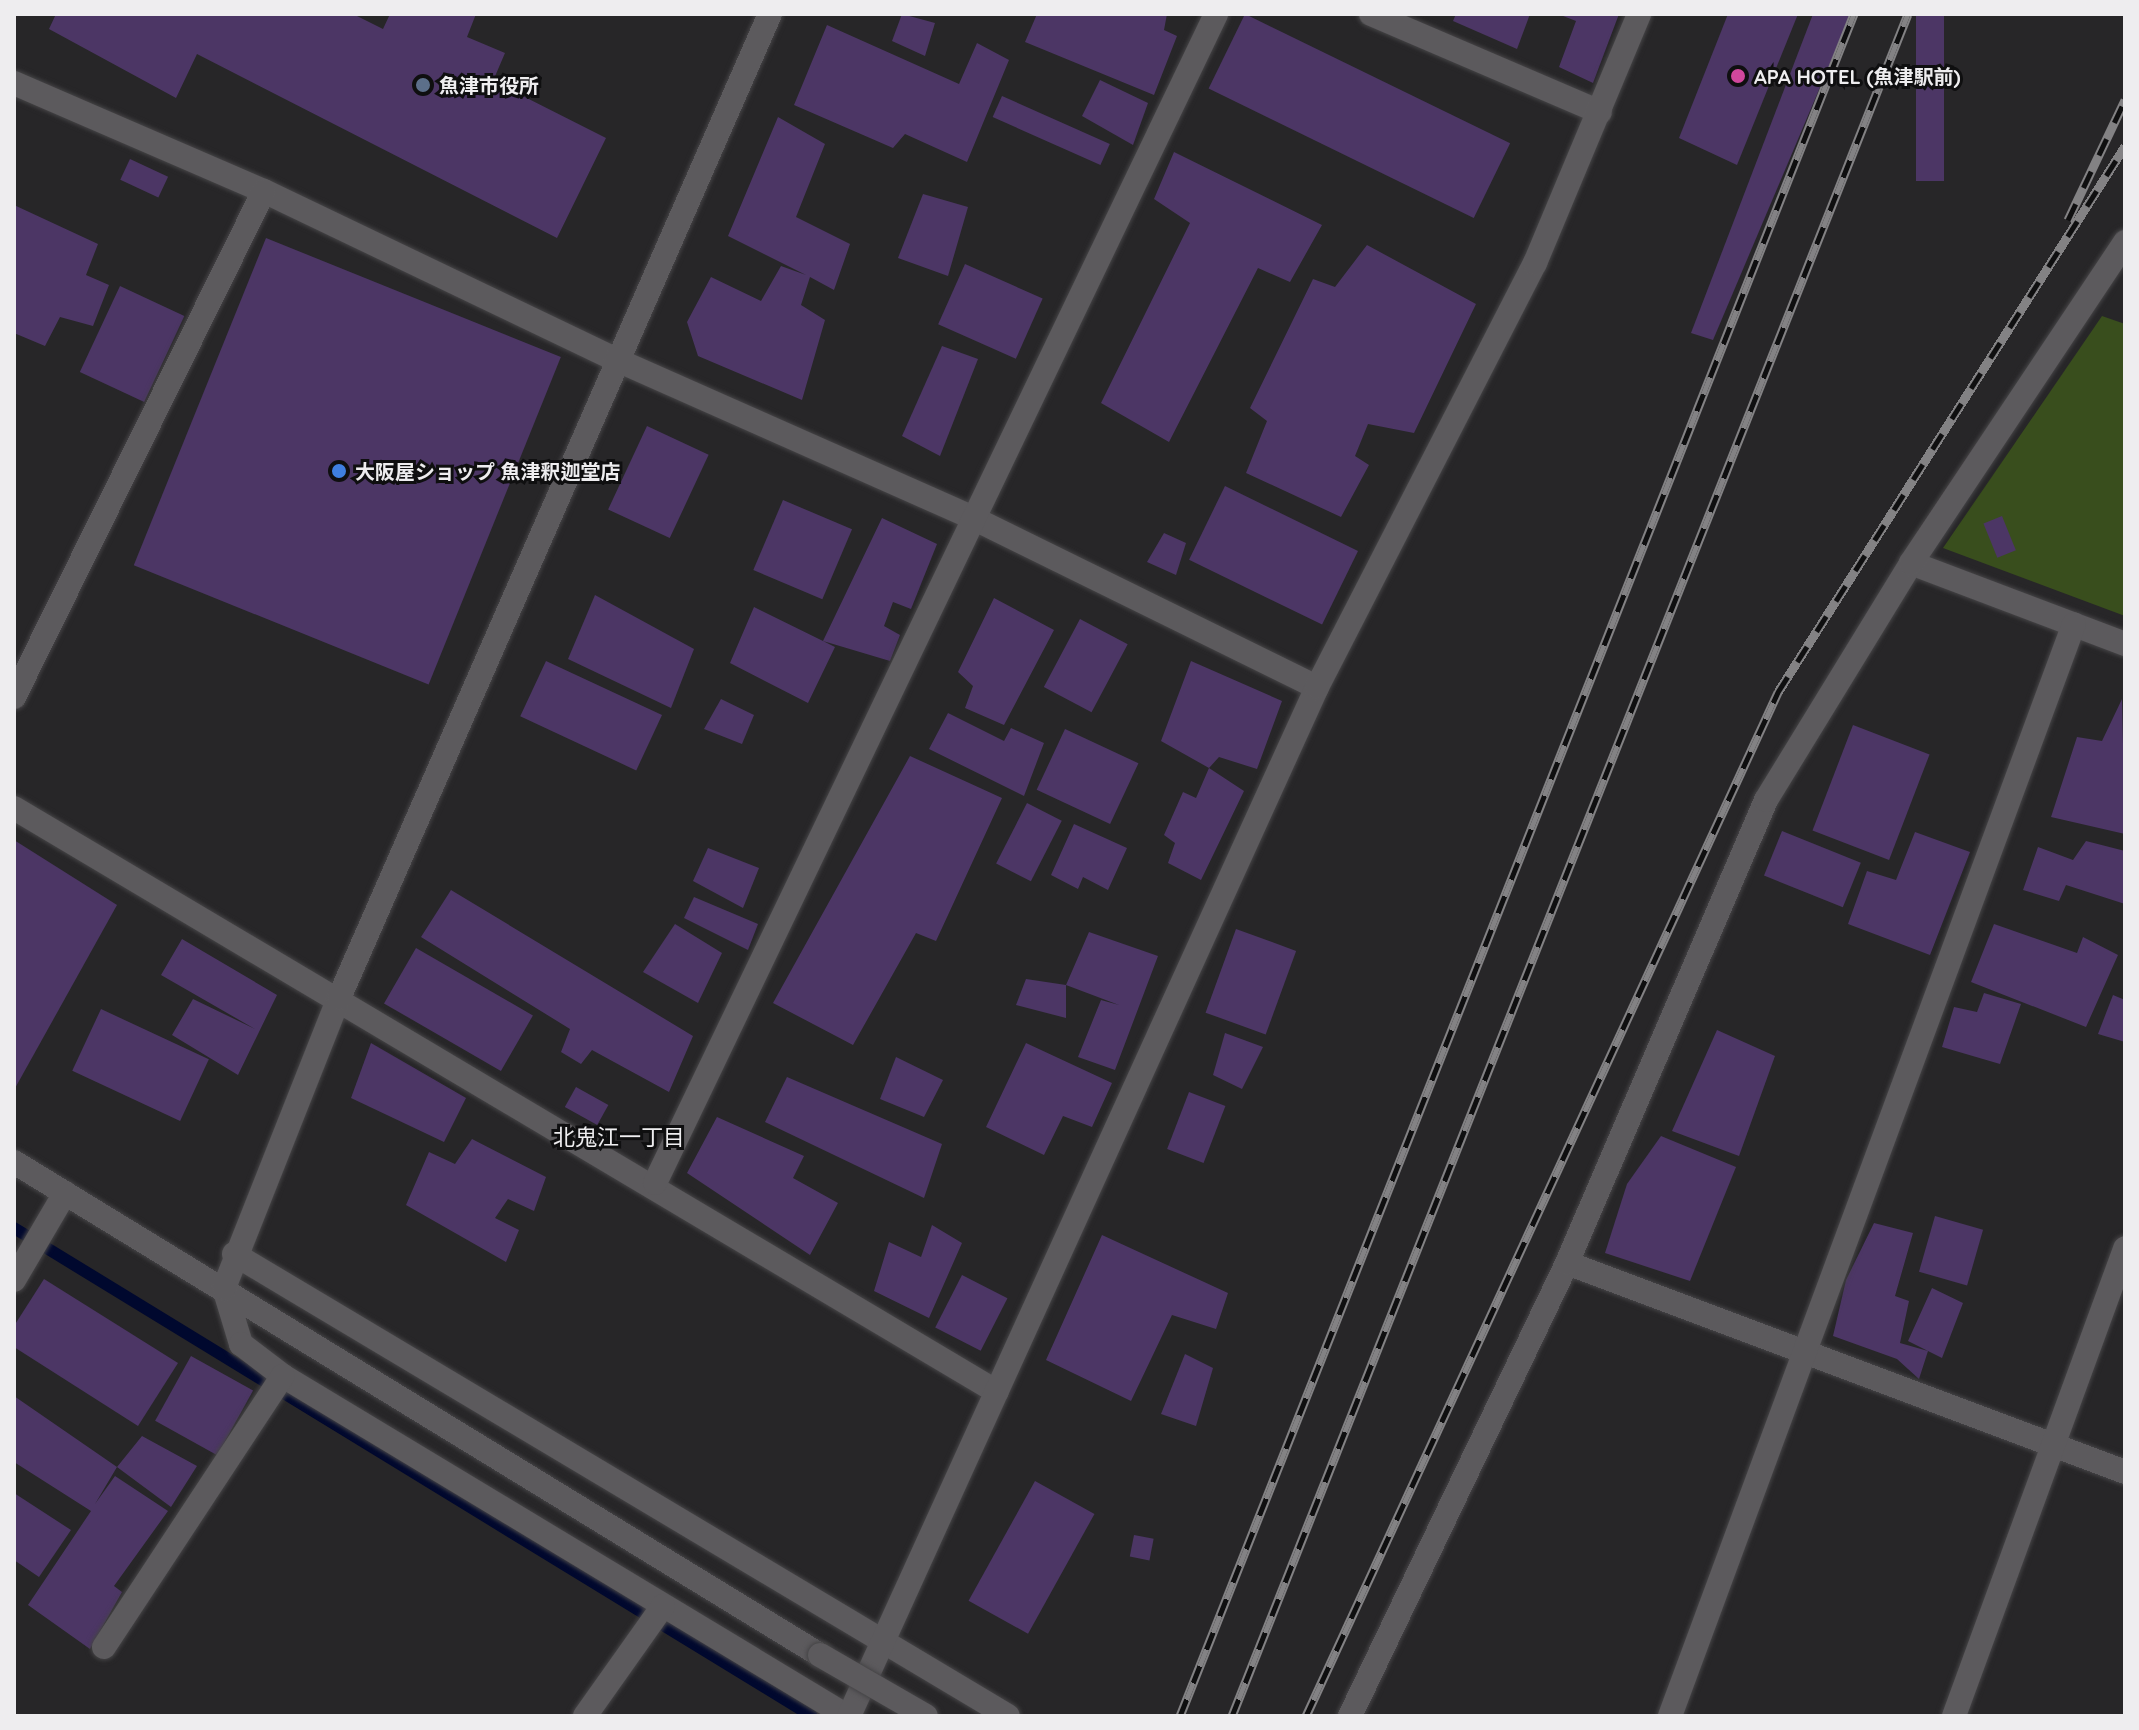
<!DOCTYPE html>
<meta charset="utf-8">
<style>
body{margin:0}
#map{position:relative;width:2139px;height:1730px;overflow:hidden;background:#272628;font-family:Quicksand,"Noto Sans JP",sans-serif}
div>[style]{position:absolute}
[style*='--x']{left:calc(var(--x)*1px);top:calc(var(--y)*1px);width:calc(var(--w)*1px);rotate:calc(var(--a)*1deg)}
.green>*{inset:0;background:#394e1d}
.stream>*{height:12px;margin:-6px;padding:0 6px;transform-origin:6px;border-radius:6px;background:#00082e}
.building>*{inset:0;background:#4c3665;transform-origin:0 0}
.roads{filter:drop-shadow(0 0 2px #454446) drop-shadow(0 0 2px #454446)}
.street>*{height:24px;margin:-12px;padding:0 12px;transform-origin:12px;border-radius:12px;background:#5c5a5d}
.secondary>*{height:24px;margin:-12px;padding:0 12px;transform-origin:12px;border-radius:12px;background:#5c5a5d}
.rail>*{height:9px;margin-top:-4.5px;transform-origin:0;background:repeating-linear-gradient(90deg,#0f0f10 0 18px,#838284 0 36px);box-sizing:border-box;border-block:2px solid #838284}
.bridges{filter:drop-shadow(0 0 2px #454446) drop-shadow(0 0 2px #454446)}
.secondary-bridge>*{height:24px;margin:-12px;padding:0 12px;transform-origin:12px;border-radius:12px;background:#5c5a5d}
.dots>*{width:22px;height:22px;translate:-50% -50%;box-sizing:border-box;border:4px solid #0f0f10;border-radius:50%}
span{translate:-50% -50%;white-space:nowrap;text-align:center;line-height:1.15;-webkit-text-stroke:6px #0f0f10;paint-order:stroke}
.poi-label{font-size:20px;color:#eeedef;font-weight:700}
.left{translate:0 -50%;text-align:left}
.neighbourhood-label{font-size:22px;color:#eeedef}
.frame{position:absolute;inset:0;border:16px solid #eeedef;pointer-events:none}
</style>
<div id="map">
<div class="green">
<i style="clip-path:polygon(2102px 316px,2125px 324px,2125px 616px,1943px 548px)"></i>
</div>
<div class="stream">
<i style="--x:14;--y:1228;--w:935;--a:31.45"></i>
</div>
<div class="building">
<i style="clip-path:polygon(56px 14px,353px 14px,383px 29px,390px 14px,476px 14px,467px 37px,505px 53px,493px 81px,606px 138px,557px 238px,197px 54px,176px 98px,49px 29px)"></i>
<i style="clip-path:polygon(902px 14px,935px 23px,925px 56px,892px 41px)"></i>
<i style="clip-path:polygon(1037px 14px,1167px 14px,1164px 30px,1177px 36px,1154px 95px,1025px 42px)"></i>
<i style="left:1245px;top:14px;width:295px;height:83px;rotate:26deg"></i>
<i style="clip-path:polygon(1456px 14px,1530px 14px,1517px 49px,1453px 21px)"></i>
<i style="clip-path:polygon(1558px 14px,1619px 14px,1593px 83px,1559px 67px,1576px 21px)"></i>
<i style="clip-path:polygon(1728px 14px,1798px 14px,1737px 165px,1679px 138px)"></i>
<i style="clip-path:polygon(1813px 14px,1851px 14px,1713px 340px,1691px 333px)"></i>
<i style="left:1916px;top:14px;width:28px;height:167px"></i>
<i style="clip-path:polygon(827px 25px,959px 84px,977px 43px,1009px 60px,967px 162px,905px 134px,893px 148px,794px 105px)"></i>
<i style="clip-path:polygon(1100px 80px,1148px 103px,1133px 145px,1082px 116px)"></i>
<i style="left:1002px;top:96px;width:118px;height:23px;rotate:24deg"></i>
<i style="clip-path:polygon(778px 117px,825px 144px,796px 217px,850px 244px,834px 290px,810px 277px,801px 305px,825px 320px,802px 400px,698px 356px,687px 322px,711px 277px,761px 301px,781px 266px,806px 275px,728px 236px)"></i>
<i style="clip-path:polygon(1174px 152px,1322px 225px,1290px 282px,1258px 268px,1169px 442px,1101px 403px,1190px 223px,1154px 199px)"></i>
<i style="left:130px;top:159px;width:42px;height:23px;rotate:25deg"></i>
<i style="clip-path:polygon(923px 194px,968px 207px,948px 276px,898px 258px)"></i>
<i style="clip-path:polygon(14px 205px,98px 244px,86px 275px,109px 285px,93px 326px,60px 317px,45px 346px,14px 333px)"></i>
<i style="left:266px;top:238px;width:318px;height:353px;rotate:22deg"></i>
<i style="clip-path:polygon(1367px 245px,1476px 304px,1414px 433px,1368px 424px,1355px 456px,1369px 465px,1341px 517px,1246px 473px,1267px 421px,1250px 408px,1313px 279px,1335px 287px)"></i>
<i style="left:965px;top:264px;width:85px;height:66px;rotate:24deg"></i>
<i style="left:120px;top:286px;width:71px;height:95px;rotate:25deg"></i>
<i style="clip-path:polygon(942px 346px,978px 359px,940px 456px,902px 436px)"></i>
<i style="left:647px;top:426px;width:68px;height:92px;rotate:25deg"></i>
<i style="left:1225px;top:486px;width:148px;height:82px;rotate:26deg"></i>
<i style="left:783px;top:500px;width:75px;height:76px;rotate:23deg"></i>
<i style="left:2002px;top:516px;width:37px;height:20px;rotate:68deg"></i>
<i style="clip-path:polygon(882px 518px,937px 544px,911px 609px,893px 602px,884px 626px,900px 635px,890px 661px,823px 641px,835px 647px,808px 703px,730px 663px,754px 607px,823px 641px)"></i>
<i style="clip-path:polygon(1164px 533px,1186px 543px,1176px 575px,1147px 562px)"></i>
<i style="clip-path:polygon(595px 595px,694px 649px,671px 708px,568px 659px)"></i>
<i style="clip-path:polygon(994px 598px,1054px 630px,1004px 725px,965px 708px,973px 686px,958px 672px)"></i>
<i style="left:1080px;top:619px;width:54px;height:77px;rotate:28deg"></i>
<i style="left:546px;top:661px;width:128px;height:61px;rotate:25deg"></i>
<i style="clip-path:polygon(1191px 661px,1282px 701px,1257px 769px,1219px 757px,1209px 768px,1244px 791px,1201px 880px,1168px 863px,1175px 843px,1164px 835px,1183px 792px,1196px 798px,1209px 768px,1161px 741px)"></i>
<i style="clip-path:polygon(721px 699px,754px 715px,742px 744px,704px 729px)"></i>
<i style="clip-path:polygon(2122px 699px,2125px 834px,2051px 817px,2077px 737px,2102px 741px)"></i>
<i style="clip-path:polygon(948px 713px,1004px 741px,1011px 728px,1044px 743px,1024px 796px,929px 749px)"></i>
<i style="left:1853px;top:725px;width:82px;height:113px;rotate:21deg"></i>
<i style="left:1065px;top:729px;width:81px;height:67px;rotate:25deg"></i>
<i style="clip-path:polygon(910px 756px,1002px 798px,936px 941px,916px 933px,853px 1045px,773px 1003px)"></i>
<i style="left:1027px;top:803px;width:39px;height:68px;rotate:27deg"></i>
<i style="clip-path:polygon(1074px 824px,1127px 848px,1108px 890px,1083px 877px,1078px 889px,1051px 875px)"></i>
<i style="left:1782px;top:831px;width:85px;height:48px;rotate:22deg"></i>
<i style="clip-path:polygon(1915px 832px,1970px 852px,1930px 955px,1848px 924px,1867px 871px,1896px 880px)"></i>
<i style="clip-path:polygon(14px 840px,117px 905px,14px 1090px)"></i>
<i style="clip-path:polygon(2086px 841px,2125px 851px,2125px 904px,2066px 885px,2059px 901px,2023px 890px,2038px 847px,2073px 860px)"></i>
<i style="clip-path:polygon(708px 848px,759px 868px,743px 908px,693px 881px)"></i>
<i style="clip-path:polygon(451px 890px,693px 1036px,669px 1092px,592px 1050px,581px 1064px,561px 1052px,570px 1029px,421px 937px)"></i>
<i style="clip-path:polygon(694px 897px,758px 924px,748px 950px,684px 918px)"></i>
<i style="clip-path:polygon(675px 924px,722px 953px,698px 1003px,643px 972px)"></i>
<i style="clip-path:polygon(1994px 924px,2077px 953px,2083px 937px,2118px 955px,2086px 1027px,1971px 982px)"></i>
<i style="left:1236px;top:929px;width:64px;height:89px;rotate:20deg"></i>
<i style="clip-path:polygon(1089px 932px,1158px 956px,1115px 1070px,1078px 1057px,1101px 1000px,1119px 1005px,1066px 985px)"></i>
<i style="clip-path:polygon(182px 939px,277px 995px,238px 1075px,172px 1035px,193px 999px,255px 1029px,161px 975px)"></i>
<i style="left:416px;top:948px;width:135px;height:64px;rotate:30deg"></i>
<i style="clip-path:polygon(1026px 979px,1066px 985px,1066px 1018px,1016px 1005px)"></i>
<i style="clip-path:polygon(1984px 993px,2021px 1004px,2000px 1064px,1942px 1047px,1954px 1007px,1977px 1012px)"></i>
<i style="clip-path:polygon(2113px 995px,2125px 1000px,2125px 1042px,2098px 1034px)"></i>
<i style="left:101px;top:1009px;width:119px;height:68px;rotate:25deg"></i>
<i style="clip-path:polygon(1717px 1030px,1775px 1056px,1739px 1156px,1672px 1131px)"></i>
<i style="clip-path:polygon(1225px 1033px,1263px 1047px,1242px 1089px,1213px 1075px)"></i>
<i style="clip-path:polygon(371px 1043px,466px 1098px,444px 1142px,351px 1098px)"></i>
<i style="clip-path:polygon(1026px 1043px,1112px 1083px,1092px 1127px,1063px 1116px,1044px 1155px,986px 1127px)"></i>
<i style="clip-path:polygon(896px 1057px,943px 1080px,924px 1117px,880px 1099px)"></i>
<i style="clip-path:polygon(787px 1077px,942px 1144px,924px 1198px,765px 1122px)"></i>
<i style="left:576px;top:1087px;width:37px;height:23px;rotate:29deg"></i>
<i style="left:1189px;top:1092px;width:39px;height:61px;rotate:21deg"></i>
<i style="clip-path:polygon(717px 1117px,804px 1156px,793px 1178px,838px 1203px,810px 1255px,687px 1173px)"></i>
<i style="clip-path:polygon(1661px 1136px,1736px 1167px,1690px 1281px,1605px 1253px,1627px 1184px)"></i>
<i style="clip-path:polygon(472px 1139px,546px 1177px,534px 1211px,508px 1199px,495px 1218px,519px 1230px,506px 1262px,406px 1205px,429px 1152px,455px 1164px)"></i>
<i style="left:1935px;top:1216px;width:50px;height:58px;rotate:16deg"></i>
<i style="clip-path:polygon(1874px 1223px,1913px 1233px,1895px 1296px,1909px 1301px,1900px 1343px,1928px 1351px,1908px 1341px,1932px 1288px,1963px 1303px,1942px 1358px,1928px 1351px,1919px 1379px,1897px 1359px,1833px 1336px,1846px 1280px)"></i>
<i style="clip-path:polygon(932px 1225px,962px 1243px,929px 1318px,874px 1291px,889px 1242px,921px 1257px)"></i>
<i style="clip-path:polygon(1102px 1235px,1228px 1293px,1216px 1329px,1172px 1315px,1131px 1401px,1046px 1360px)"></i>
<i style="left:962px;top:1275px;width:51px;height:59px;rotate:27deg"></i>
<i style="clip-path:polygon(44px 1279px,178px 1363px,138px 1426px,14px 1347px,14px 1326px)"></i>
<i style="clip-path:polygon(1185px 1354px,1213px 1368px,1196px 1426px,1161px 1414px)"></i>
<i style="left:191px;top:1356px;width:71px;height:74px;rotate:29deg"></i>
<i style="clip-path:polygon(14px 1396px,117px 1467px,142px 1436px,197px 1466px,171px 1507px,117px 1467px,95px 1504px,115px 1476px,168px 1511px,114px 1586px,122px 1592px,90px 1649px,28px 1605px,91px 1511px,14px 1462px)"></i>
<i style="left:1035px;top:1481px;width:68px;height:137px;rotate:29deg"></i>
<i style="clip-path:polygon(14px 1493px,71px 1530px,39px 1577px,14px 1560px)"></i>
<i style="left:1134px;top:1535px;width:20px;height:22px;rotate:11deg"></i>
</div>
<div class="roads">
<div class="street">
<i style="--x:1371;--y:14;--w:249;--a:23.2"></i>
<i style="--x:14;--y:83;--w:272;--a:23.4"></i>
<i style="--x:264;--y:191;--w:391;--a:25.6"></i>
<i style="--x:617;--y:360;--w:392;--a:23.9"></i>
<i style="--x:975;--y:519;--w:381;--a:26.2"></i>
<i style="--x:1911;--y:563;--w:229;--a:20.7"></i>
<i style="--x:14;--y:697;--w:564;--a:-63.71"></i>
<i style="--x:14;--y:808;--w:1143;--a:30.71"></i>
<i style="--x:655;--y:1183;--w:1297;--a:-64.36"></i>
<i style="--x:234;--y:1254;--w:901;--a:30.83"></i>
<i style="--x:1567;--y:1263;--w:596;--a:20.53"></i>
<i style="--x:14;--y:1280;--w:101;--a:-59.6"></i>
<i style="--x:224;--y:1288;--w:59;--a:73.1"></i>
<i style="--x:241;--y:1344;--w:53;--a:37.3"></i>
<i style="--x:283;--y:1376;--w:659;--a:31.08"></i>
<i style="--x:104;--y:1647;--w:325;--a:-56.6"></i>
<i style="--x:585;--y:1716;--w:135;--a:-54.7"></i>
<i style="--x:849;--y:1716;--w:1130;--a:-65.54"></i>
<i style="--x:1317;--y:687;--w:477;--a:-62.8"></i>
<i style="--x:1535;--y:263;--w:270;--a:-67.3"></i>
<i style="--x:1350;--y:1716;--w:502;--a:-64.4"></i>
<i style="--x:1567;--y:1263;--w:504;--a:-66.74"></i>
<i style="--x:1766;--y:800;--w:278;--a:-58.5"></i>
<i style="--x:1911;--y:563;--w:386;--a:-56.3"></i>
<i style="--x:1670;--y:1716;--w:1164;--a:-69.7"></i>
<i style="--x:1954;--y:1716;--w:498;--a:-69.9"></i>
</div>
<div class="secondary">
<i style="--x:14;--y:1162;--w:945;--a:31.45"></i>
<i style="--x:224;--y:1288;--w:312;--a:-68.4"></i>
<i style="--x:339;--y:998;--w:1074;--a:-66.35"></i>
</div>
</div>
<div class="rail">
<i style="--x:2068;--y:220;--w:133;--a:-64.6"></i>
<i style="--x:1180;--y:1716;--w:1831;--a:-68.4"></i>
<i style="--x:1232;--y:1716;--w:1831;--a:-68.34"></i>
<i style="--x:1306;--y:1716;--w:1128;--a:-65.25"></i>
<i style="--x:1778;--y:692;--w:647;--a:-57.56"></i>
</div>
<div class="bridges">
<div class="secondary-bridge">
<i style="--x:820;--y:1655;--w:122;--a:29.9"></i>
</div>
</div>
<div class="dots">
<i style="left:1738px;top:76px;background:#d1479c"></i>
<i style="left:423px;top:85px;background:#5c6f8a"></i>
<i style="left:339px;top:471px;background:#3f7fe0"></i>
</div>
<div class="poi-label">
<span class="left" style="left:1754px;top:76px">APA HOTEL (魚津駅前)</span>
<span class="left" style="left:439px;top:85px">魚津市役所</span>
<span class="left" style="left:355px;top:471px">大阪屋ショップ 魚津釈迦堂店</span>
</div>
<div class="neighbourhood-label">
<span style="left:619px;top:1138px">北鬼江一丁目</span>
</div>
<div class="frame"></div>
</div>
